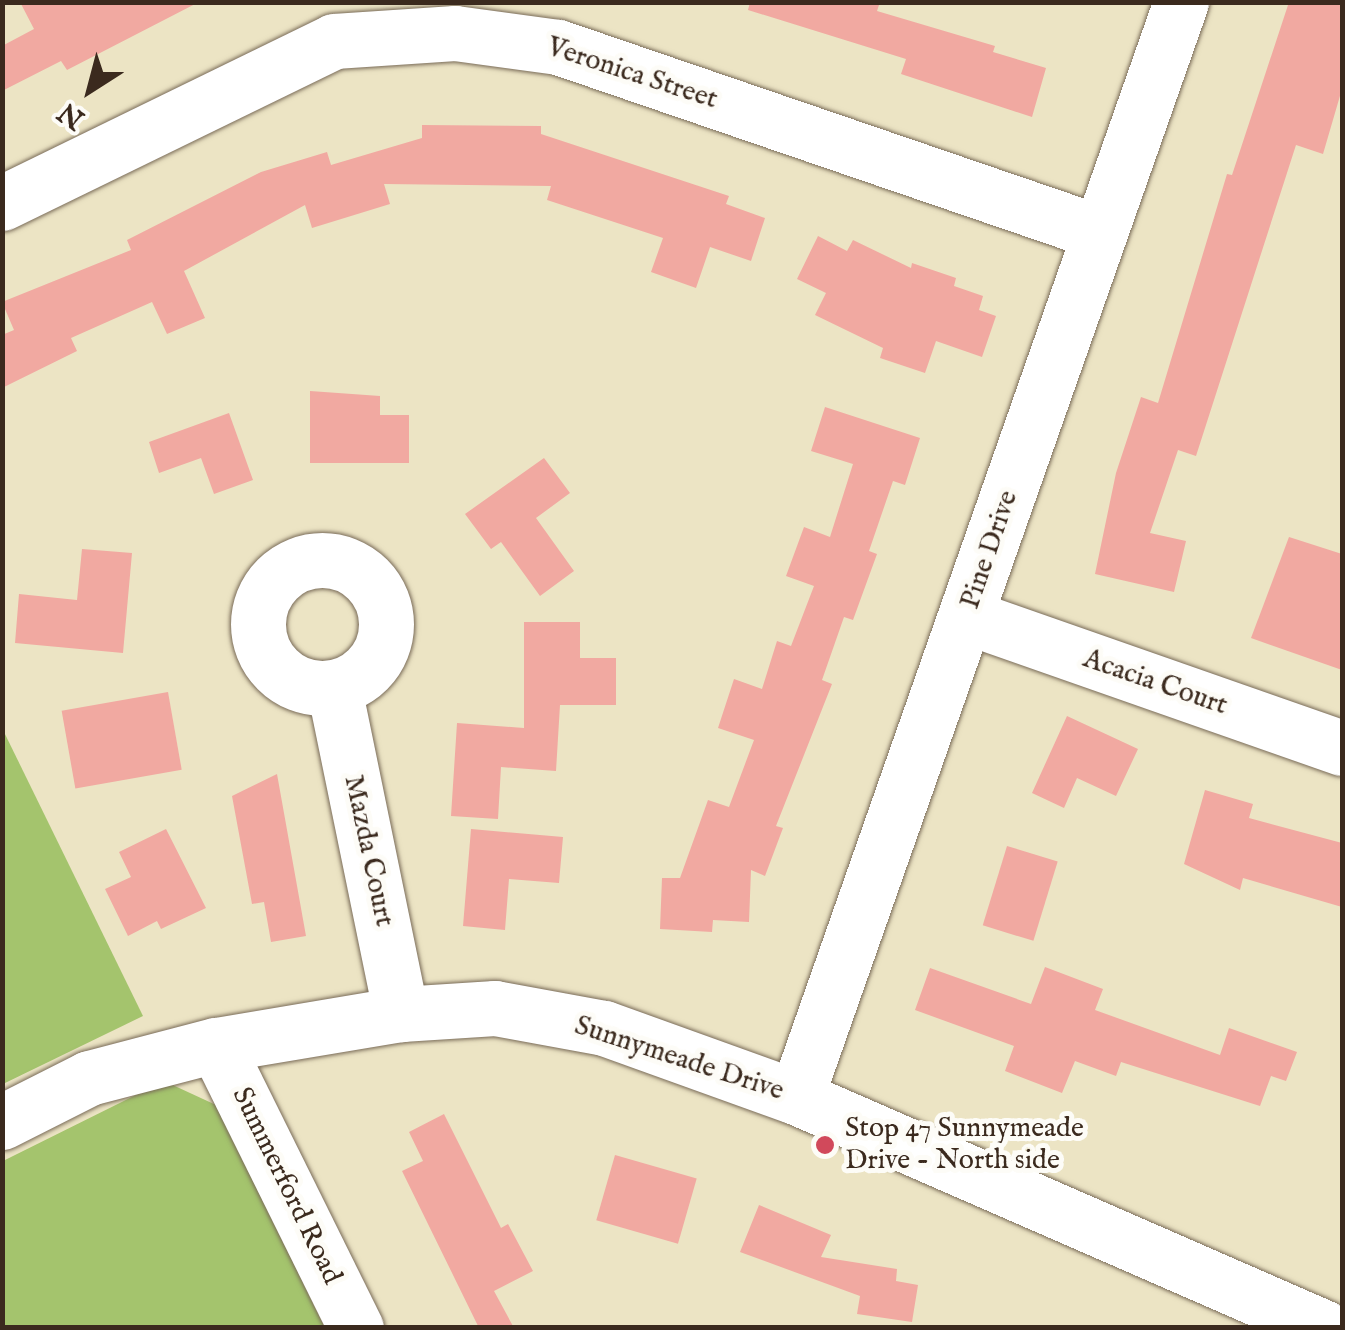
<!DOCTYPE html>
<style>
body{margin:0}
#map{position:relative;width:1345px;height:1330px;overflow:hidden;background:#ece4c4;font-family:"IM FELL English",serif}
div>[style]{position:absolute}
[style*='--x']{left:calc(var(--x)*1px);top:calc(var(--y)*1px);width:calc(var(--w)*1px);rotate:calc(var(--a)*1deg)}
.green>*{inset:0;background:#a4c46d}
.building>*{inset:0;background:#f1a9a1;transform-origin:0 0}
.roads{filter:drop-shadow(0 0 2px #796b58) drop-shadow(0 0 2px #796b58)}
.minor>*{height:55px;margin:-27.5px;padding:0 27.5px;transform-origin:27.5px;border-radius:27.5px;background:#fff}
.minor>.ring{margin:-27.5px;padding:0;box-sizing:content-box;background:none;border:55px solid #fff;border-radius:50%}
.dots>*{width:28px;height:28px;translate:-50% -50%;box-sizing:border-box;border:5px solid #fdfcf7;border-radius:50%}
span{translate:-50% -50%;white-space:nowrap;text-align:center;line-height:1.15;-webkit-text-stroke:10px #fdfcf7;paint-order:stroke}
.street-label{font-size:28px;color:#3b2a1e}
.poi-label{font-size:28px;color:#3b2a1e}
.left{translate:0 -50%;text-align:left}
.frame{position:absolute;inset:0;border:5px solid #3b2a1e;pointer-events:none}
.north{position:absolute;left:40px;top:40px;width:100px;height:100px;-webkit-text-stroke:8px #fdfcf7;paint-order:stroke;rotate:216deg;font-size:28px;font-weight:700;line-height:40px;text-align:center;color:#3b2a1e}
.north::after{content:'';display:block;margin:auto;width:35px;height:45px;background:#3b2a1e;clip-path:polygon(50% 0,100% 100%,50% 72%,0 100%)}
</style>
<div id="map">
<div class="green">
<i style="clip-path:polygon(3px 730px,143px 1016px,3px 1084px,2px 1084px)"></i>
<i style="clip-path:polygon(164px 1081px,216px 1105px,325px 1328px,3px 1328px,3px 1161px)"></i>
</div>
<div class="building">
<i style="clip-path:polygon(20px 2px,199px 2px,67px 70px,61px 61px,2px 91px,2px 46px,34px 29px)"></i>
<i style="clip-path:polygon(750px 2px,880px 2px,877px 11px,995px 46px,993px 52px,1046px 68px,1032px 117px,901px 74px,906px 59px,748px 10px)"></i>
<i style="clip-path:polygon(1289px 2px,1342px 2px,1342px 89px,1323px 154px,1296px 145px,1196px 456px,1178px 450px,1150px 533px,1186px 541px,1174px 592px,1095px 574px,1116px 473px,1141px 397px,1158px 403px,1227px 174px,1232px 175px)"></i>
<i style="clip-path:polygon(422px 125px,541px 126px,541px 134px,729px 196px,726px 204px,765px 218px,751px 261px,710px 247px,696px 288px,651px 272px,663px 238px,547px 200px,551px 186px,384px 184px,390px 204px,312px 228px,305px 205px,184px 271px,205px 318px,167px 334px,152px 302px,71px 338px,77px 351px,2px 388px,2px 335px,14px 330px,2px 302px,131px 250px,127px 240px,261px 172px,327px 152px,331px 165px,422px 138px)"></i>
<i style="clip-path:polygon(818px 236px,847px 251px,853px 240px,911px 268px,912px 263px,956px 278px,954px 286px,983px 296px,979px 310px,996px 316px,982px 357px,936px 341px,925px 373px,880px 358px,883px 348px,815px 315px,826px 293px,797px 279px)"></i>
<i style="clip-path:polygon(310px 391px,380px 396px,380px 415px,409px 415px,409px 463px,310px 463px)"></i>
<i style="clip-path:polygon(825px 407px,920px 438px,905px 485px,893px 481px,869px 551px,877px 554px,853px 620px,844px 617px,822px 680px,832px 684px,776px 826px,783px 828px,765px 876px,751px 870px,749px 922px,713px 920px,712px 932px,660px 929px,662px 878px,680px 878px,708px 800px,729px 807px,754px 740px,718px 728px,734px 679px,762px 689px,777px 641px,791px 646px,814px 586px,786px 576px,804px 527px,830px 537px,853px 464px,811px 451px)"></i>
<i style="clip-path:polygon(229px 413px,253px 480px,214px 494px,201px 458px,159px 473px,149px 442px)"></i>
<i style="clip-path:polygon(544px 458px,570px 493px,536px 518px,574px 571px,540px 596px,501px 542px,491px 549px,465px 514px)"></i>
<i style="clip-path:polygon(1289px 537px,1342px 554px,1342px 670px,1251px 638px)"></i>
<i style="clip-path:polygon(82px 549px,132px 553px,123px 653px,15px 643px,19px 594px,77px 600px)"></i>
<i style="clip-path:polygon(524px 622px,580px 622px,580px 658px,616px 658px,616px 705px,560px 705px,556px 771px,501px 767px,498px 819px,451px 816px,457px 723px,524px 728px)"></i>
<i style="left:168px;top:692px;width:79px;height:108px;rotate:80deg"></i>
<i style="clip-path:polygon(1067px 716px,1138px 749px,1116px 796px,1077px 778px,1064px 808px,1032px 793px)"></i>
<i style="clip-path:polygon(277px 774px,306px 936px,271px 942px,264px 902px,252px 904px,232px 796px)"></i>
<i style="clip-path:polygon(1205px 790px,1253px 804px,1249px 818px,1342px 843px,1342px 907px,1243px 878px,1240px 890px,1184px 864px)"></i>
<i style="clip-path:polygon(166px 829px,206px 908px,161px 929px,157px 921px,128px 936px,105px 889px,131px 877px,119px 852px)"></i>
<i style="clip-path:polygon(471px 829px,563px 837px,559px 883px,509px 879px,505px 930px,463px 926px)"></i>
<i style="left:1007px;top:846px;width:53px;height:83px;rotate:17deg"></i>
<i style="clip-path:polygon(1045px 967px,1103px 989px,1095px 1010px,1220px 1055px,1229px 1028px,1297px 1052px,1286px 1081px,1271px 1076px,1260px 1106px,1121px 1062px,1116px 1076px,1075px 1061px,1062px 1093px,1005px 1071px,1014px 1046px,915px 1010px,930px 968px,1031px 1004px)"></i>
<i style="clip-path:polygon(444px 1114px,501px 1228px,508px 1224px,533px 1271px,494px 1291px,514px 1328px,479px 1328px,402px 1171px,423px 1161px,409px 1132px)"></i>
<i style="left:615px;top:1155px;width:85px;height:68px;rotate:16deg"></i>
<i style="clip-path:polygon(759px 1205px,831px 1235px,821px 1257px,897px 1269px,896px 1281px,918px 1285px,912px 1322px,857px 1314px,860px 1296px,740px 1252px)"></i>
</div>
<div class="roads">
<div class="minor">
<i style="--x:2;--y:203;--w:369;--a:-26"></i>
<i style="--x:334;--y:41;--w:121;--a:-3.8"></i>
<i style="--x:455;--y:33;--w:104;--a:7.7"></i>
<i style="--x:558;--y:47;--w:571;--a:18.91"></i>
<i class="ring" style="left:258px;top:560px;width:73px;height:73px"></i>
<i style="--x:968;--y:617;--w:396;--a:19.3"></i>
<i style="--x:334;--y:688;--w:333;--a:78.4"></i>
<i style="--x:216;--y:1045;--w:316;--a:63.7"></i>
<i style="--x:796;--y:1097;--w:1161;--a:-70.63"></i>
<i style="--x:2;--y:1122;--w:97;--a:-26.8"></i>
<i style="--x:89;--y:1078;--w:131;--a:-14.6"></i>
<i style="--x:216;--y:1045;--w:188;--a:-9.5"></i>
<i style="--x:401;--y:1014;--w:94;--a:-3.7"></i>
<i style="--x:495;--y:1008;--w:111;--a:10.4"></i>
<i style="--x:604;--y:1028;--w:204;--a:19.8"></i>
<i style="--x:796;--y:1097;--w:577;--a:23.59"></i>
</div>
</div>
<div class="dots">
<i style="left:825px;top:1145px;background:#d1495b"></i>
</div>
<div class="street-label">
<span style="left:632px;top:74px;rotate:18deg">Veronica Street</span>
<span style="left:990px;top:550px;rotate:-71deg">Pine Drive</span>
<span style="left:1155px;top:683px;rotate:19deg">Acacia Court</span>
<span style="left:368px;top:851px;rotate:78deg">Mazda Court</span>
<span style="left:679px;top:1059px;rotate:18deg">Sunnymeade Drive</span>
<span style="left:286px;top:1186px;rotate:64deg">Summerford Road</span>
</div>
<div class="poi-label">
<span class="left" style="left:845px;top:1145px">Stop 47 Sunnymeade<br>Drive - North side</span>
</div>
<div class="frame"></div>
<div class="north">N</div>
</div>
